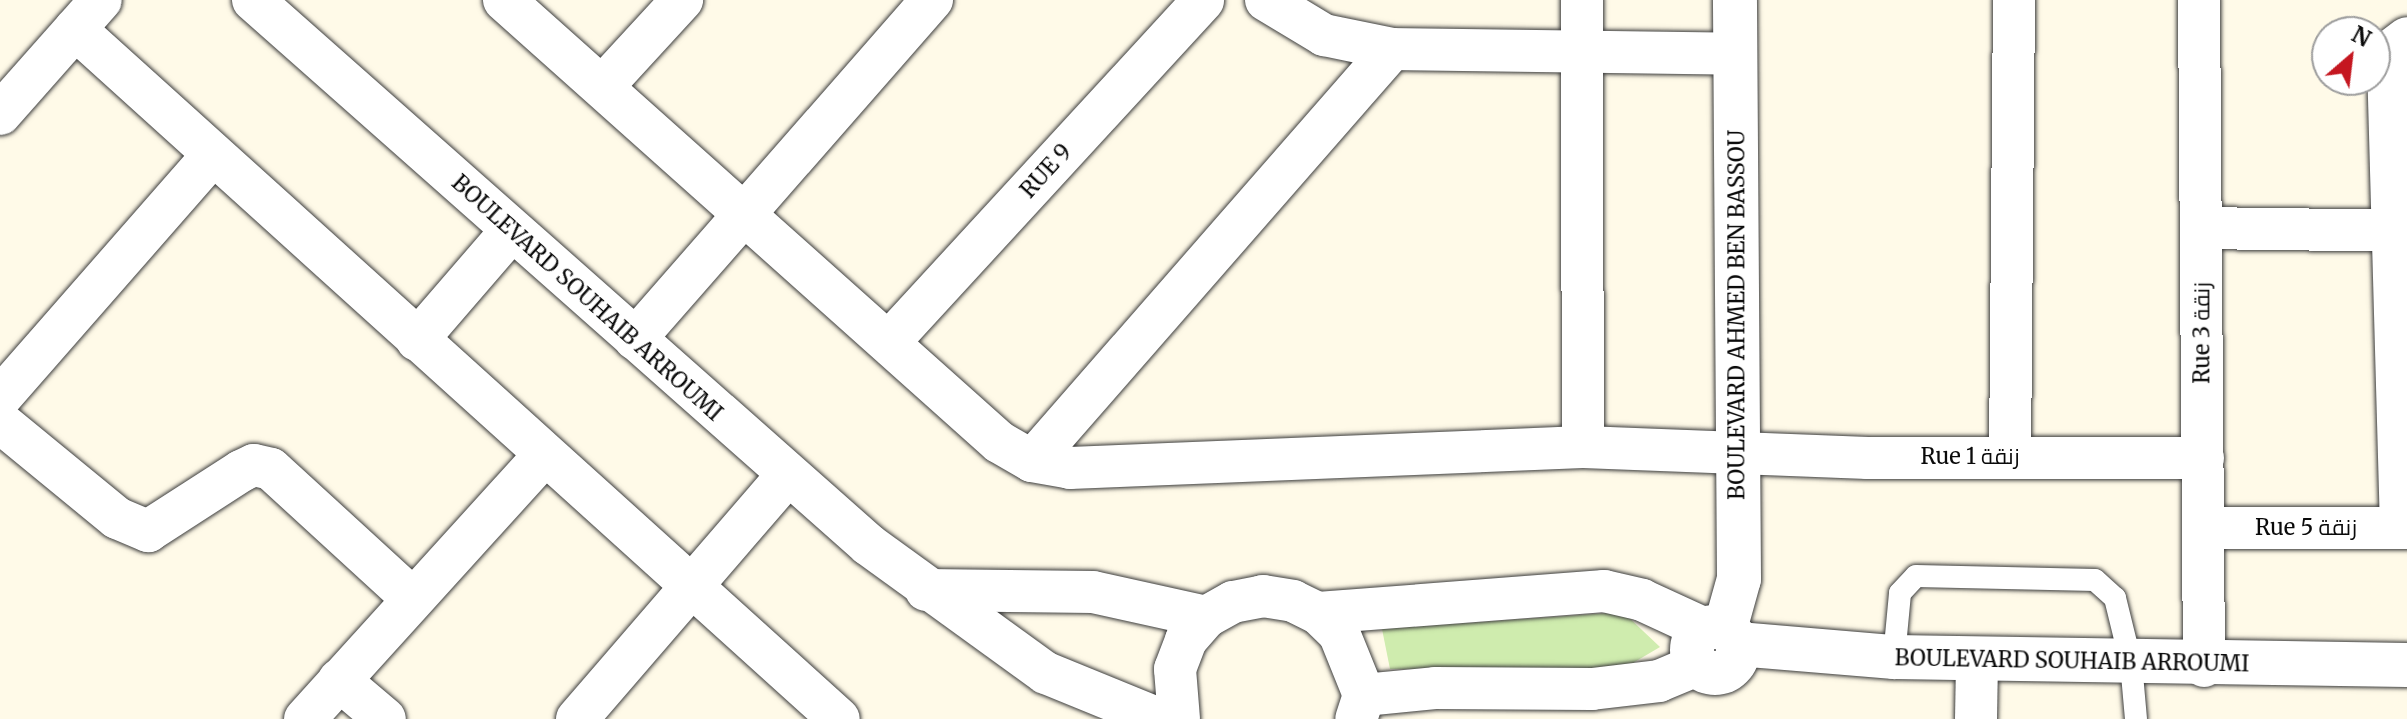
<!DOCTYPE html>
<meta charset="utf-8">
<style>
body{margin:0}
#map{position:relative;width:2407px;height:719px;overflow:hidden;background:#fffae8;font-family:Merriweather,Cairo,serif}
div>[style]{position:absolute}
[style*='--x']{left:calc(var(--x)*1px);top:calc(var(--y)*1px);width:calc(var(--w)*1px);rotate:calc(var(--a)*1deg)}
.green>*{inset:0;background:#cfecae}
.roads{filter:drop-shadow(0 0 2px #3d3d3d) drop-shadow(0 0 2px #3d3d3d)}
.service>*{height:22px;margin:-11px;padding:0 11px;transform-origin:11px;border-radius:11px;background:#fff}
.minor>*{height:42px;margin:-21px;padding:0 21px;transform-origin:21px;border-radius:21px;background:#fff}
.tertiary>*{height:44px;margin:-22px;padding:0 22px;transform-origin:22px;border-radius:22px;background:#fff}
.tertiary>.ring{margin:-22px;padding:0;box-sizing:content-box;background:none;border:44px solid #fff;border-radius:50%}
span{translate:-50% -50%;white-space:nowrap;text-align:center;line-height:1.15;-webkit-text-stroke:8px #fff;paint-order:stroke}
.street-label{font-size:22px;color:#0a0a0a}
.north{position:absolute;left:2311px;top:16px;width:80px;height:80px;box-sizing:border-box;background:#fff;border:2px solid #9d9d9d;border-radius:50%;rotate:28deg;font-size:22px;font-weight:700;line-height:32px;text-align:center;color:#0a0a0a}
.north::after{content:'';display:block;margin:auto;width:28px;height:36px;background:#c51720;clip-path:polygon(50% 0,100% 100%,50% 72%,0 100%)}
</style>
<div id="map">
<div class="green">
<i style="clip-path:polygon(1623px 612px,1660px 647px,1621px 670px,1390px 669px,1382px 629px)"></i>
</div>
<div class="roads">
<div class="service">
<i style="--x:1894;--y:657;--w:64;--a:-84.6"></i>
<i style="--x:1900;--y:593;--w:23;--a:-47"></i>
<i style="--x:1916;--y:576;--w:179;--a:1.3"></i>
<i style="--x:2095;--y:580;--w:27;--a:42"></i>
<i style="--x:2115;--y:598;--w:67;--a:76.2"></i>
<i style="--x:2131;--y:663;--w:56;--a:84.9"></i>
</div>
<div class="minor">
<i style="--x:253;--y:0;--w:822;--a:41.5"></i>
<i style="--x:869;--y:545;--w:218;--a:35.9"></i>
<i style="--x:1046;--y:673;--w:122;--a:22.2"></i>
<i style="--x:504;--y:0;--w:664;--a:41.76"></i>
<i style="--x:999;--y:442;--w:38;--a:30"></i>
<i style="--x:1032;--y:461;--w:39;--a:10"></i>
<i style="--x:1070;--y:468;--w:513;--a:-2.34"></i>
<i style="--x:1583;--y:447;--w:285;--a:2.2"></i>
<i style="--x:1868;--y:458;--w:335;--a:0"></i>
<i style="--x:1266;--y:0;--w:68;--a:31.1"></i>
<i style="--x:1324;--y:35;--w:69;--a:11.6"></i>
<i style="--x:1392;--y:49;--w:344;--a:0.8"></i>
<i style="--x:1582;--y:0;--w:447;--a:89.9"></i>
<i style="--x:2199;--y:0;--w:666;--a:89.57"></i>
<i style="--x:75;--y:29;--w:1029;--a:42.09"></i>
<i style="--x:603;--y:86;--w:117;--a:-47.4"></i>
<i style="--x:0;--y:114;--w:152;--a:-48.5"></i>
<i style="--x:2201;--y:228;--w:206;--a:0.8"></i>
<i style="--x:635;--y:339;--w:451;--a:-48.8"></i>
<i style="--x:417;--y:340;--w:144;--a:-49.2"></i>
<i style="--x:889;--y:342;--w:464;--a:-47.4"></i>
<i style="--x:0;--y:398;--w:323;--a:-48.8"></i>
<i style="--x:0;--y:422;--w:151;--a:39.4"></i>
<i style="--x:117;--y:518;--w:34;--a:23"></i>
<i style="--x:148;--y:531;--w:111;--a:-32.8"></i>
<i style="--x:241;--y:471;--w:14;--a:-25"></i>
<i style="--x:254;--y:465;--w:17;--a:13"></i>
<i style="--x:271;--y:469;--w:191;--a:42.5"></i>
<i style="--x:2010;--y:457;--w:457;--a:-89.5"></i>
<i style="--x:1032;--y:461;--w:547;--a:-48.85"></i>
<i style="--x:2205;--y:528;--w:202;--a:0"></i>
<i style="--x:2401;--y:528;--w:461;--a:-91.6"></i>
<i style="--x:2388;--y:67;--w:16;--a:-83"></i>
<i style="--x:2390;--y:51;--w:21;--a:-37"></i>
<i style="--x:926;--y:590;--w:167;--a:0.7"></i>
<i style="--x:1093;--y:592;--w:116;--a:12.5"></i>
<i style="--x:1318;--y:613;--w:287;--a:-4.4"></i>
<i style="--x:1604;--y:591;--w:39;--a:13"></i>
<i style="--x:1642;--y:600;--w:69;--a:24.7"></i>
<i style="--x:339;--y:680;--w:60;--a:40.3"></i>
<i style="--x:1364;--y:695;--w:71;--a:-5.6"></i>
<i style="--x:1435;--y:688;--w:157;--a:0.4"></i>
<i style="--x:1592;--y:689;--w:67;--a:-6.8"></i>
<i style="--x:1659;--y:681;--w:41;--a:-22.8"></i>
<i style="--x:305;--y:719;--w:356;--a:-47.8"></i>
<i style="--x:577;--y:719;--w:321;--a:-49.2"></i>
<i style="--x:1179;--y:719;--w:50;--a:-94.6"></i>
<i style="--x:1175;--y:669;--w:31;--a:-69"></i>
<i style="--x:1186;--y:640;--w:30;--a:-49"></i>
<i style="--x:1206;--y:617;--w:31;--a:-29"></i>
<i style="--x:1233;--y:602;--w:31;--a:-11"></i>
<i style="--x:1263;--y:596;--w:30;--a:9"></i>
<i style="--x:1293;--y:601;--w:28;--a:26"></i>
<i style="--x:1318;--y:613;--w:29;--a:44"></i>
<i style="--x:1339;--y:633;--w:67;--a:68"></i>
<i style="--x:1364;--y:695;--w:25;--a:108"></i>
<i style="--x:1976;--y:719;--w:60;--a:-89"></i>
</div>
<div class="tertiary">
<i class="ring" style="left:1692px;top:627px;width:2px;height:2px"></i>
<i style="--x:1725;--y:629;--w:52;--a:-74.4"></i>
<i style="--x:1739;--y:579;--w:579;--a:-90.4"></i>
<i style="--x:1738;--y:644;--w:157;--a:4.8"></i>
<i style="--x:1894;--y:657;--w:513;--a:0.89"></i>
</div>
</div>
<div class="street-label">
<span style="left:1046px;top:171px;rotate:-48deg">RUE 9</span>
<span style="left:587px;top:298px;rotate:42deg">BOULEVARD SOUHAIB ARROUMI</span>
<span style="left:1737px;top:315px;rotate:-90deg">BOULEVARD AHMED BEN BASSOU</span>
<span style="left:2202px;top:333px;rotate:-90deg">Rue 3 زنقة</span>
<span style="left:1970px;top:457px">Rue 1 زنقة</span>
<span style="left:2306px;top:528px">Rue 5 زنقة</span>
<span style="left:2072px;top:661px;rotate:1deg">BOULEVARD SOUHAIB ARROUMI</span>
</div>
<div class="north">N</div>
</div>
